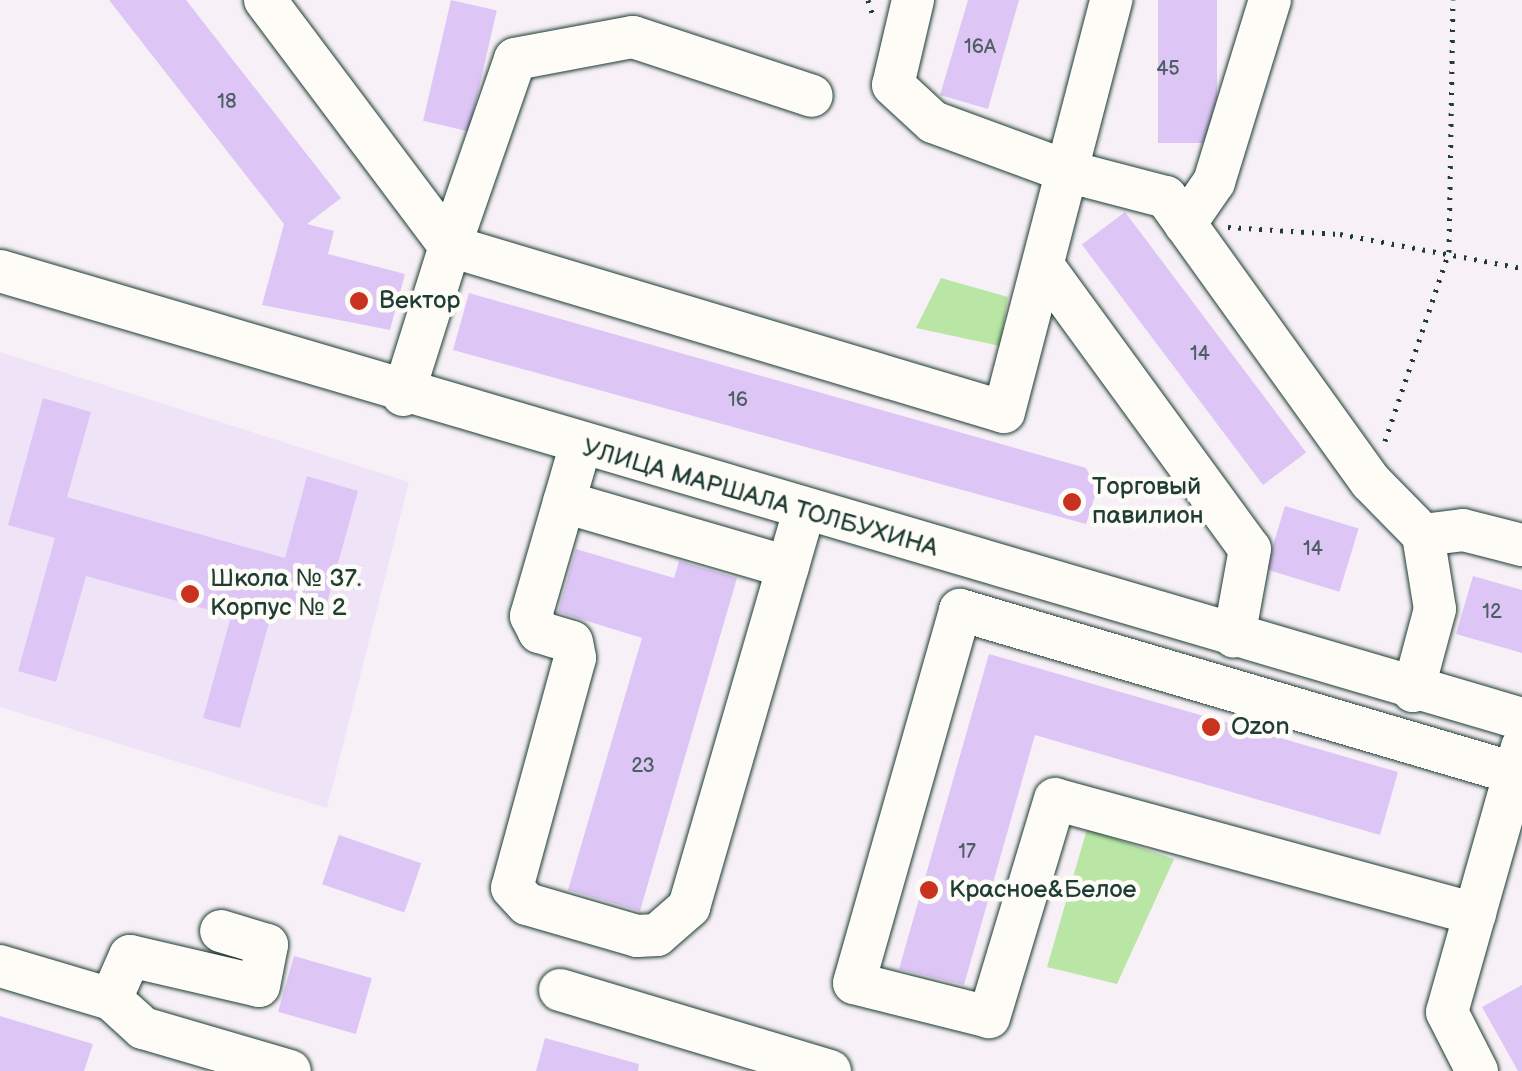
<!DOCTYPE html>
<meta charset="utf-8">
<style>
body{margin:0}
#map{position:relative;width:1522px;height:1071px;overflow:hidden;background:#f7f1f7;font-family:"Balsamiq Sans",sans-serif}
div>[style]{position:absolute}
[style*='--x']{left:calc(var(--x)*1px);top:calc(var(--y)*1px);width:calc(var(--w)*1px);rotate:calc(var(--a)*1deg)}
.built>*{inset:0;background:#efe4f7}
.green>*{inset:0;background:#b9e6a4}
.building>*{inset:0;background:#ddc6f6;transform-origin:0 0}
.path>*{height:5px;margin-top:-2.5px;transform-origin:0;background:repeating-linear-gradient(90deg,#1f3d34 0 2.5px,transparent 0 10.5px)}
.roads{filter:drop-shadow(0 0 2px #1f3d34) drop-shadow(0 0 2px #1f3d34)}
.minor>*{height:42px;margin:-21px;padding:0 21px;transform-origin:21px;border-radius:21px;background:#fdfcf7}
.dots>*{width:28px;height:28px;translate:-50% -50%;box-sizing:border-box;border:5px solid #fdfcf7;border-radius:50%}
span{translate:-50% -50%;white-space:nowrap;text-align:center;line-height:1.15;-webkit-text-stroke:9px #fdfcf7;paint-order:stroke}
.number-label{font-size:20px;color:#4e5f64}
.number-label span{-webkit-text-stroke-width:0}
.poi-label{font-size:25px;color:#1f3d34}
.left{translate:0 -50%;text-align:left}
.street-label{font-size:25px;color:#1f3d34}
</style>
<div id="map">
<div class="built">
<i style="clip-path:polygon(0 352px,409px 482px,327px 808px,0 707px)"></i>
</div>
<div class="green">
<i style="clip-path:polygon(941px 278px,1008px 297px,1000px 346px,916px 328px)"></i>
<i style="clip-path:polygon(1087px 829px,1174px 859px,1117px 984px,1047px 967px)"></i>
</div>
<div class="building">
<i style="clip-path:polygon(109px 0,186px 0,341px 198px,307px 224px,334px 231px,328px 254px,405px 274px,390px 330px,262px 305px,284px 224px)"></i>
<i style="left:451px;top:0;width:47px;height:124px;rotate:13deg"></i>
<i style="clip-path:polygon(968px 0,1019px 0,988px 109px,940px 95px)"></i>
<i style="left:1158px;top:0;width:59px;height:143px"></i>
<i style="left:1125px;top:212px;width:301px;height:54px;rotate:53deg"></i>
<i style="clip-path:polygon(469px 293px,1086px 468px,1097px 490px,1086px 524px,453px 350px)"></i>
<i style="clip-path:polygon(43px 398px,91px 412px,67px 497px,285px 558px,307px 476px,358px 491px,324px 614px,275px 601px,240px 728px,203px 718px,231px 616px,86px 576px,56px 682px,18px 671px,55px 538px,8px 525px)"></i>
<i style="left:1285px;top:506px;width:77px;height:66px;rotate:17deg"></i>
<i style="clip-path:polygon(576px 549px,674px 578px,679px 561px,737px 578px,640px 911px,568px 890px,642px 638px,558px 612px)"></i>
<i style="clip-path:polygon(1473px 576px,1522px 590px,1522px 653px,1456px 634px)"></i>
<i style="clip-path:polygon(989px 654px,1398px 772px,1380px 835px,1035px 735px,964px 985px,899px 969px)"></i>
<i style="left:339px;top:835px;width:87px;height:52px;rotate:19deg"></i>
<i style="left:294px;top:956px;width:81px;height:58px;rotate:16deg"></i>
<i style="clip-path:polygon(1522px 985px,1522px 1071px,1518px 1071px,1482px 1007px)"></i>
<i style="clip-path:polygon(0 1016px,93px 1044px,84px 1071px,0 1071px)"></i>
<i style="clip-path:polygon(545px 1038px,639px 1064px,638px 1071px,536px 1071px)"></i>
</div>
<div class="path">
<i style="--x:868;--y:0;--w:16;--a:72"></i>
<i style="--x:1228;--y:227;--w:112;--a:3.6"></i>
<i style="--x:1340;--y:234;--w:185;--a:10.6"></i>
<i style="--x:1385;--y:441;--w:200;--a:-71.3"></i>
<i style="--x:1449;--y:252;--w:252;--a:-89.1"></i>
</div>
<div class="roads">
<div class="minor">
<i style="--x:265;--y:0;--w:308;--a:53.1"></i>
<i style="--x:913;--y:0;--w:87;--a:103.2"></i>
<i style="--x:893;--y:85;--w:54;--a:42.8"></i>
<i style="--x:933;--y:122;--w:142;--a:20.2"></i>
<i style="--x:1066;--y:171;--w:103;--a:14.6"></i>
<i style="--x:1166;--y:197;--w:351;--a:54.3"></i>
<i style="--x:1371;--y:482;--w:74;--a:45.5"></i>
<i style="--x:1423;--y:535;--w:75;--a:80.8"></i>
<i style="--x:1435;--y:609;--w:85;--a:105"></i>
<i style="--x:1185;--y:224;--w:51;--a:-55.4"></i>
<i style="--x:1214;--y:182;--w:190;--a:-72.9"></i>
<i style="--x:450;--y:246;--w:198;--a:-70.8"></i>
<i style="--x:515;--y:59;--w:120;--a:-10.6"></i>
<i style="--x:633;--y:37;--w:188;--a:18.2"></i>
<i style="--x:1044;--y:267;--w:349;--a:53.9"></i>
<i style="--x:1250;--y:549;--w:89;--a:100.3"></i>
<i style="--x:0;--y:271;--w:1587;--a:16.4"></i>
<i style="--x:403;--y:395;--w:156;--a:-72.5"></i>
<i style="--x:450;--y:246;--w:578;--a:16.68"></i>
<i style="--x:1004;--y:412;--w:426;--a:-75.4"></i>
<i style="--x:580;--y:447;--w:176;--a:106.2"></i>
<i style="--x:531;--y:616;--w:18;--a:63"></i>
<i style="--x:539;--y:632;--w:34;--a:17"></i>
<i style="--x:572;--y:642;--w:16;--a:79"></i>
<i style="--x:575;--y:658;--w:238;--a:105.3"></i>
<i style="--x:512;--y:888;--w:22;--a:47"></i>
<i style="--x:527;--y:904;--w:115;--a:16.2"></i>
<i style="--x:637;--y:936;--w:20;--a:-3"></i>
<i style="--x:657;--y:935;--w:43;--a:-41.2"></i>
<i style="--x:689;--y:907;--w:411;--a:-73.8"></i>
<i style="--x:564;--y:502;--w:233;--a:16.2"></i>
<i style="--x:1423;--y:535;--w:40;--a:-7.1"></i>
<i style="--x:1463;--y:530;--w:61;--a:14.3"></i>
<i style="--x:1475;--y:914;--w:435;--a:-164.7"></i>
<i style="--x:1055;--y:799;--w:228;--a:106.8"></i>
<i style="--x:989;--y:1017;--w:139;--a:-165.9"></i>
<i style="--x:854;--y:983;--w:388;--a:-74.1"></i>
<i style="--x:960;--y:610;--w:577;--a:16.4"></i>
<i style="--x:0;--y:966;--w:116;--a:16.6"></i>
<i style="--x:111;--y:999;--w:43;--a:42.2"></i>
<i style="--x:143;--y:1028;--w:153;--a:16.3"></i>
<i style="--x:560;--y:990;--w:282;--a:16.7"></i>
<i style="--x:111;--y:999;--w:47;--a:-66.2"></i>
<i style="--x:130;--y:956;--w:132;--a:13.1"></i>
<i style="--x:259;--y:986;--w:42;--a:-79"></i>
<i style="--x:267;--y:945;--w:48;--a:-163.1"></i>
<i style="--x:1477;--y:1071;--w:66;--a:-117"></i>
<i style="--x:1447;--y:1012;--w:275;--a:-74.2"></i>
</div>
</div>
<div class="dots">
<i style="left:359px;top:301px;background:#c8321e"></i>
<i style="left:1072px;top:502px;background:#c8321e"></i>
<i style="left:190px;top:594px;background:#c8321e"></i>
<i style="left:1211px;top:727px;background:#c8321e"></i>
<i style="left:929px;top:890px;background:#c8321e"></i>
</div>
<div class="number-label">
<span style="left:980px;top:47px">16А</span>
<span style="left:1168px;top:69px">45</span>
<span style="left:227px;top:102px">18</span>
<span style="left:1200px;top:354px">14</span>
<span style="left:738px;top:400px">16</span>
<span style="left:1313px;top:549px">14</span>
<span style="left:1492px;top:612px">12</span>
<span style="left:643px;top:766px">23</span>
<span style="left:967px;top:852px">17</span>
</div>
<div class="poi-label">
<span class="left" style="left:379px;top:301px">Вектор</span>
<span class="left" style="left:1092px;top:502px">Торговый<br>павилион</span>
<span class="left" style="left:210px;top:594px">Школа № 37.<br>Корпус № 2</span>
<span class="left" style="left:1231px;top:727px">Ozon</span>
<span class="left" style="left:949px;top:890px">Красное&amp;Белое</span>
</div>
<div class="street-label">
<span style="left:760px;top:499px;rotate:16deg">УЛИЦА МАРШАЛА ТОЛБУХИНА</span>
</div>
</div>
